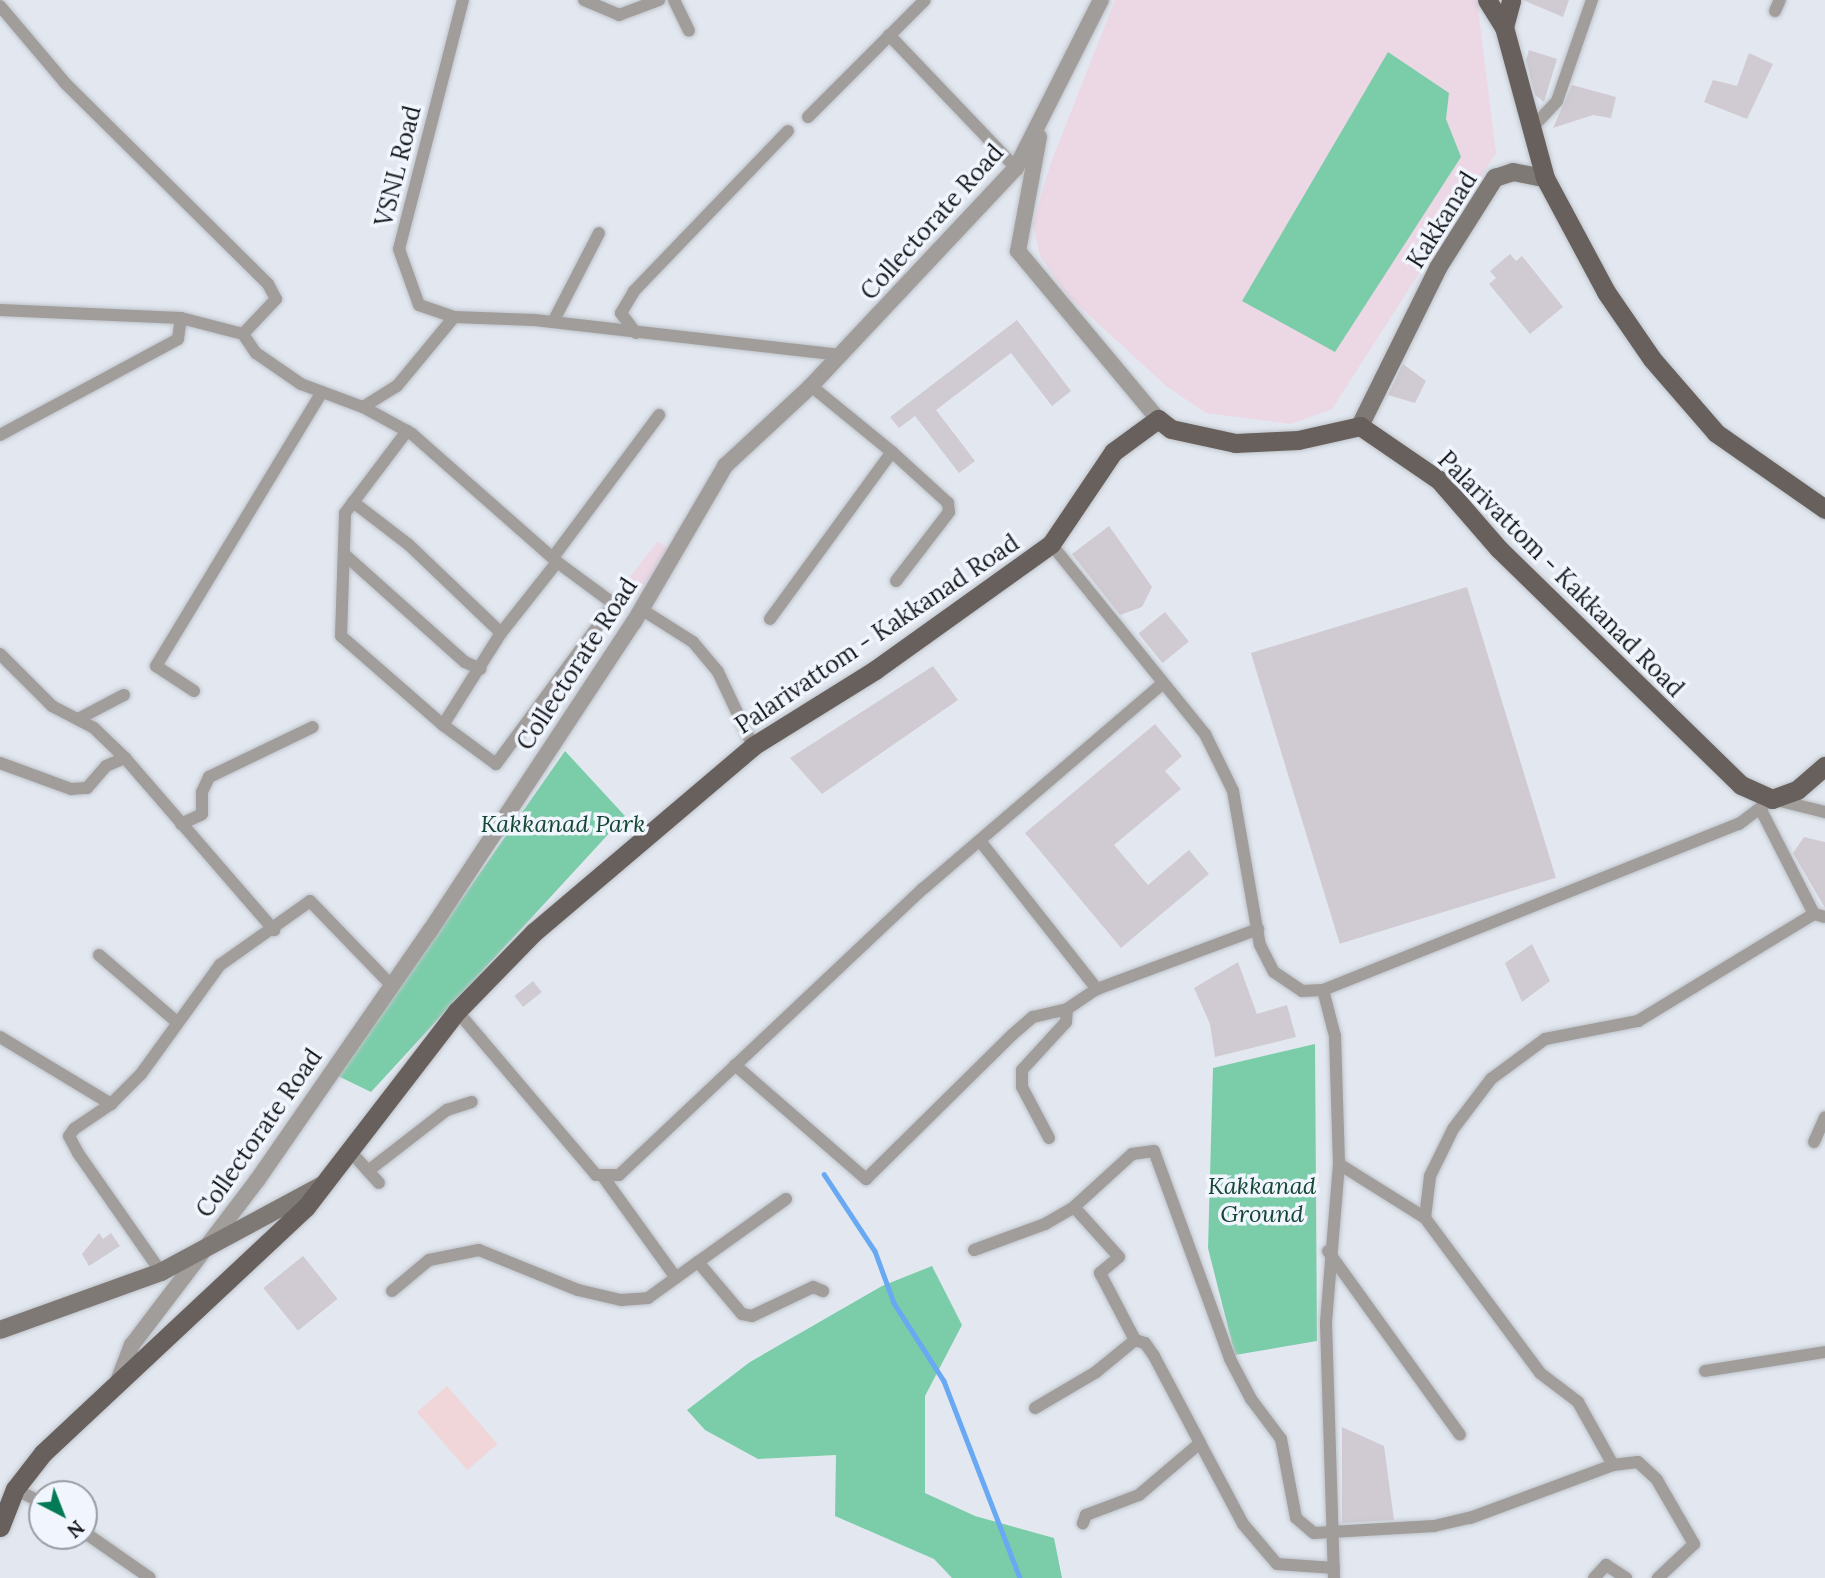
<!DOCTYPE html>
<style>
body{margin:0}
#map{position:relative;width:1825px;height:1578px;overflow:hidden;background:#e3e8f0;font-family:Lora,serif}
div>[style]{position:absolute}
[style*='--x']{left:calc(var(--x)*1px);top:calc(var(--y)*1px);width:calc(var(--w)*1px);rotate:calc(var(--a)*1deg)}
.commercial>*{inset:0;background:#ecd7e5;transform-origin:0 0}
.medical>*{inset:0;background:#f1d6d9;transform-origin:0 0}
.green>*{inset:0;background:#7bcda9}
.stream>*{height:4.5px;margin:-2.25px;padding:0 2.25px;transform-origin:2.25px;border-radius:2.25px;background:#69a8f2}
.building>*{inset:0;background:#d0cad2;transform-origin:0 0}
.roads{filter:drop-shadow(0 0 2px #bec3ca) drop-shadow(0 0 2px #bec3ca)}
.minor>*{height:12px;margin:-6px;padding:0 6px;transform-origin:6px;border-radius:6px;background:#a19d9b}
.tertiary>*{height:16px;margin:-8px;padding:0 8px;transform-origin:8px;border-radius:8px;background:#a19d9b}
.secondary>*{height:18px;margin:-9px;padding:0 9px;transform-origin:9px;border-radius:9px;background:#7f7976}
.primary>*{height:19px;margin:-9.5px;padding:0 9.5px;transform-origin:9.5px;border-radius:9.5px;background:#67605c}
span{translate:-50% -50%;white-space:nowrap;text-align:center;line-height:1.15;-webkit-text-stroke:7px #f0f5fe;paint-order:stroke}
.street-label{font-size:24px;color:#17191c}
.park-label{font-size:24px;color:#154734;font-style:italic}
.north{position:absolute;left:28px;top:1480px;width:70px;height:70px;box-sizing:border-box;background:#f0f5fe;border:2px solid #999da4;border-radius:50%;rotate:138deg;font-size:19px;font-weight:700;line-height:28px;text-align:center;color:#17191c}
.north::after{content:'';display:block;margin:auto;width:24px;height:32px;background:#047955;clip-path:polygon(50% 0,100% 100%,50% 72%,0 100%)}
</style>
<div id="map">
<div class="commercial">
<i style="clip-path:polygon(1115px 0,1477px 0,1496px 153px,1332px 409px,1291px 424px,1206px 413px,1166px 386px,1067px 295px,1040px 256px,1033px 224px,1050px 165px)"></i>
<i style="left:658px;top:541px;width:16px;height:73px;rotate:38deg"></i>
</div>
<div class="medical">
<i style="left:447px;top:1386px;width:77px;height:40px;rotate:49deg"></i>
</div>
<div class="green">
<i style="clip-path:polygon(1388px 52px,1449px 93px,1446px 119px,1461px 157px,1335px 352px,1242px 301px)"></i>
<i style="clip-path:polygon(565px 751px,625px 816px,371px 1092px,338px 1076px)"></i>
<i style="clip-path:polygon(1315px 1044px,1317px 1341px,1235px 1355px,1208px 1248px,1213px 1068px)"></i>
<i style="clip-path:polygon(932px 1266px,962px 1325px,925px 1396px,925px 1493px,975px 1516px,1054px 1538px,1062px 1578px,952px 1578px,934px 1559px,835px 1516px,836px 1455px,758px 1459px,705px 1430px,687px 1410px,750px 1362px,882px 1286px)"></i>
</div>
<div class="stream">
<i style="--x:824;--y:1174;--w:92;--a:56.5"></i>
<i style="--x:875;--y:1251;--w:55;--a:69.9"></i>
<i style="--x:894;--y:1303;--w:93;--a:57.3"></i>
<i style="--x:944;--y:1381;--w:211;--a:68.9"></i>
</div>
<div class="building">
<i style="clip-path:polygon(1523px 0,1569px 0,1563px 17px)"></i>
<i style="clip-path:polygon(1529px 50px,1557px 59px,1544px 102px,1535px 95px,1526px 60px)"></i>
<i style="clip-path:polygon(1749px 53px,1773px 64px,1747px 119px,1704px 102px,1713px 80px,1737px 86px)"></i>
<i style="clip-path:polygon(1572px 85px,1616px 97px,1611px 118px,1593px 115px,1553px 128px)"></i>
<i style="clip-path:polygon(1510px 254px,1516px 261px,1522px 256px,1563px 307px,1530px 334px,1489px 284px,1496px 278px,1490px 271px)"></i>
<i style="clip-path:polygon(1017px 320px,1071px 391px,1052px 406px,1011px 353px,936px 410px,975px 461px,959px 473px,915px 416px,899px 428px,890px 417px)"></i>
<i style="clip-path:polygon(1403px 364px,1426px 381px,1415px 403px,1388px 395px)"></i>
<i style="clip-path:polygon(1109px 526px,1152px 587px,1142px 607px,1120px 615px,1072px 554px)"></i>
<i style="left:1467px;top:587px;width:304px;height:226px;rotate:73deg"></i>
<i style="left:1165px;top:612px;width:38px;height:34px;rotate:51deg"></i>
<i style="clip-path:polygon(933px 666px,958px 700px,822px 794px,790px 758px)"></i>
<i style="clip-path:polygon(1155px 724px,1182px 756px,1165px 771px,1181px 789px,1114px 845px,1148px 885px,1189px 850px,1209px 874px,1121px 948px,1025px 833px)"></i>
<i style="clip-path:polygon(1804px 837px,1825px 842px,1825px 908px,1793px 853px)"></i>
<i style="clip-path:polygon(1532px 944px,1550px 981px,1522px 1002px,1505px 963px)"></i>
<i style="clip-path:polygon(1238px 962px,1257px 1014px,1287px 1005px,1296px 1037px,1215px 1057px,1210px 1024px,1194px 988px)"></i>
<i style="left:533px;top:981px;width:14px;height:24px;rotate:51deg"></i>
<i style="clip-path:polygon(99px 1233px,103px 1239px,111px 1233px,120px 1246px,89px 1266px,82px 1254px)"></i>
<i style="left:303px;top:1256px;width:55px;height:51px;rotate:51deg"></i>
<i style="clip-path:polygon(1342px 1427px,1384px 1446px,1394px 1520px,1342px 1523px)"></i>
</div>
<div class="roads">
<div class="minor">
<i style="--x:584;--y:0;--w:38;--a:23"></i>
<i style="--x:619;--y:15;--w:43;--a:-20.6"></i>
<i style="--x:674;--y:0;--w:34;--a:64"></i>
<i style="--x:0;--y:6;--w:101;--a:49.8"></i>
<i style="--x:65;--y:83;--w:286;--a:44.7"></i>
<i style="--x:268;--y:284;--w:17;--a:62"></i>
<i style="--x:276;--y:299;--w:48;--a:133.3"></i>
<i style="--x:1775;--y:11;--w:12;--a:-66"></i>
<i style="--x:889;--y:35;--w:184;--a:46.3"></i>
<i style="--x:808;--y:117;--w:165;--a:-45"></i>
<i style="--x:1532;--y:128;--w:37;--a:-47"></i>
<i style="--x:1557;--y:101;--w:107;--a:-70.9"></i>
<i style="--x:0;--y:310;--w:181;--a:2.5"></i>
<i style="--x:181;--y:318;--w:64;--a:14.5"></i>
<i style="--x:243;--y:334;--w:23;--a:56"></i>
<i style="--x:256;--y:353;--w:55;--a:34.6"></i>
<i style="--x:301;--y:384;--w:66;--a:20.4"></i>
<i style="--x:363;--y:407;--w:50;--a:28.6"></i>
<i style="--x:407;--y:431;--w:6;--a:31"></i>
<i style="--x:412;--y:434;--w:193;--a:41.4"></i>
<i style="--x:557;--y:562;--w:71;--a:36.4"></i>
<i style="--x:614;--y:604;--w:199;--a:126.4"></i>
<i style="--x:496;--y:764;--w:66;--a:-143.7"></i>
<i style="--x:443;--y:725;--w:135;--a:-138.9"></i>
<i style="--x:341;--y:636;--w:123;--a:-88.1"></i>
<i style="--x:345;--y:513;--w:103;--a:-52.9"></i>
<i style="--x:454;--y:317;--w:37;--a:-161"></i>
<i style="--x:419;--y:305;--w:59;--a:-109.7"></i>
<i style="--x:399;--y:249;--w:257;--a:-75.6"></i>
<i style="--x:553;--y:322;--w:100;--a:-62.7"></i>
<i style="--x:636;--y:333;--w:25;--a:-127"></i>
<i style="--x:621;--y:313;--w:26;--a:-59"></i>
<i style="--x:634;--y:291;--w:222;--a:-46.1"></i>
<i style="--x:363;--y:407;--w:40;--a:-32"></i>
<i style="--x:397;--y:386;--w:89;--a:-50.4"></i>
<i style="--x:454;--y:317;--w:80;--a:2.1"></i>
<i style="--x:534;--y:320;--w:307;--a:6.5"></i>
<i style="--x:0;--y:435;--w:202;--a:-28.3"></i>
<i style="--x:178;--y:339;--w:21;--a:-82"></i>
<i style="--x:892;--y:452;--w:76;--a:42.3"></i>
<i style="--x:948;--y:503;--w:9;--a:84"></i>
<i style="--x:949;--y:512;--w:87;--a:127.5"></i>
<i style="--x:353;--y:502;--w:69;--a:37.4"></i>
<i style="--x:408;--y:544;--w:129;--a:43.7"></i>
<i style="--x:1051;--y:544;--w:245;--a:51"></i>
<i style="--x:1205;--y:734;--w:64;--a:63.8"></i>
<i style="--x:1233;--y:791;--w:156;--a:80.1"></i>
<i style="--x:1260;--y:945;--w:30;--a:63"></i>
<i style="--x:1274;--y:972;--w:34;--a:34"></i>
<i style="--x:1302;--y:991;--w:21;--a:-3"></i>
<i style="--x:1323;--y:990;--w:448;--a:-21.8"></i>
<i style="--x:1739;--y:824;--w:41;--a:-37.1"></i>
<i style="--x:1772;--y:799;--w:55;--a:13.8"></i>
<i style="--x:344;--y:554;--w:162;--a:41.8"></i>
<i style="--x:465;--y:662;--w:17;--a:24"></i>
<i style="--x:554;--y:556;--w:176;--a:-53.3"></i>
<i style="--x:641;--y:609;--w:62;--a:32.4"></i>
<i style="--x:693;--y:642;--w:39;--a:50"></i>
<i style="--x:718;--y:672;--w:82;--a:64.7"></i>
<i style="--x:770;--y:619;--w:207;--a:-53.9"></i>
<i style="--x:892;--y:452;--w:104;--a:-140.8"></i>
<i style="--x:0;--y:654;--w:74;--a:45"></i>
<i style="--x:52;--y:706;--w:47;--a:27.6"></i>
<i style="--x:94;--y:728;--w:43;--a:44.1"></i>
<i style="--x:194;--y:691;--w:45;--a:-146.7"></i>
<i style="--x:156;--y:666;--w:320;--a:-58.8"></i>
<i style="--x:78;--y:719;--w:52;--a:-27.6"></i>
<i style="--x:443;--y:725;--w:109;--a:-57.8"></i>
<i style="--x:501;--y:633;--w:90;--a:-51.7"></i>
<i style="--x:0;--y:763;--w:76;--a:20.1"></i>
<i style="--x:71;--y:789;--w:16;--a:-4"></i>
<i style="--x:87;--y:788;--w:29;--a:-49"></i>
<i style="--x:106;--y:766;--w:21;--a:-23"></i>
<i style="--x:125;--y:758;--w:228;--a:49.1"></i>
<i style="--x:1760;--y:808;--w:119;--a:63"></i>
<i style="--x:181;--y:824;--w:23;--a:-25"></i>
<i style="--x:202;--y:814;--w:22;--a:-90"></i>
<i style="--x:202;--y:792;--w:17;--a:-65"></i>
<i style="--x:209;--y:777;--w:115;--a:-25.7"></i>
<i style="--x:980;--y:841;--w:189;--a:51.7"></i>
<i style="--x:99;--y:955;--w:103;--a:40.7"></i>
<i style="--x:1323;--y:990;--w:48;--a:75.4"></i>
<i style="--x:1335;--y:1036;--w:128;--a:88.2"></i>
<i style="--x:1339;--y:1164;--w:102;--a:32.1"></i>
<i style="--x:1425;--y:1218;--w:42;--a:-83.2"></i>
<i style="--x:1430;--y:1176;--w:52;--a:-63.9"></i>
<i style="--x:1453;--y:1129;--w:63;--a:-52.8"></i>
<i style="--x:1491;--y:1079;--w:67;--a:-36.5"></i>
<i style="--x:1545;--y:1039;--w:95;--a:-11"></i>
<i style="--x:1638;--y:1021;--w:206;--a:-31.3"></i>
<i style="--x:1814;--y:914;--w:11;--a:15"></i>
<i style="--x:457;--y:1011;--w:215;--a:49.7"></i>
<i style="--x:596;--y:1175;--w:23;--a:0"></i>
<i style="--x:619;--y:1175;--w:419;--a:-43.3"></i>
<i style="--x:924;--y:888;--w:313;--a:-40.6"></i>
<i style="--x:0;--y:1037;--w:130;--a:31.1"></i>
<i style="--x:735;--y:1065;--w:174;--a:41"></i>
<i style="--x:866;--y:1179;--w:205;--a:-44.6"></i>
<i style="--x:1012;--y:1035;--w:28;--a:-41"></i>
<i style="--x:1033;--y:1017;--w:35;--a:-13"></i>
<i style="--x:1049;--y:1138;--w:58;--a:-117.9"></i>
<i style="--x:1022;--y:1087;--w:17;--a:-90"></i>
<i style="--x:1022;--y:1070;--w:65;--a:-47.5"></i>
<i style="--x:1066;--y:1022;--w:13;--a:-86"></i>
<i style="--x:1067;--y:1009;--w:36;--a:-34"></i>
<i style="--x:1097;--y:989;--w:172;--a:-20.4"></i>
<i style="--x:1814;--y:1142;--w:27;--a:-66"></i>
<i style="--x:350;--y:1151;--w:43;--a:47.8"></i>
<i style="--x:368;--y:1171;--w:100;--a:-37.7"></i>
<i style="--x:447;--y:1110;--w:26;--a:-18"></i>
<i style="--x:604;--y:1178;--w:123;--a:54.2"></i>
<i style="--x:786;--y:1199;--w:108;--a:144.4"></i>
<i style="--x:698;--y:1262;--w:68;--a:49.8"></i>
<i style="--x:742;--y:1314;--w:10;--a:11"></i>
<i style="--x:752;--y:1316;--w:68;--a:-25.4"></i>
<i style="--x:813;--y:1287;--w:11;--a:22"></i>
<i style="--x:1074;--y:1207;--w:67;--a:48"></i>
<i style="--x:1119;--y:1257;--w:25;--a:140"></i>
<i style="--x:1100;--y:1273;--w:76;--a:62.4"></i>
<i style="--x:1135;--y:1340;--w:10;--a:17"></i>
<i style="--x:1145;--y:1343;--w:16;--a:55"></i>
<i style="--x:1154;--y:1356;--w:98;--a:62.1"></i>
<i style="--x:1200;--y:1443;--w:80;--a:139.6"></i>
<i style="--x:1139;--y:1495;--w:57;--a:159.3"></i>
<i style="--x:1086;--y:1515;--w:9;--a:111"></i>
<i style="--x:1425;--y:1218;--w:193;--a:53.4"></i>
<i style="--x:1540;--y:1373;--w:48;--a:37.3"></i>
<i style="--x:1578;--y:1402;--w:72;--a:60.9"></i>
<i style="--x:1613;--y:1465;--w:25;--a:-7"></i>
<i style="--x:1638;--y:1462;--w:26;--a:43"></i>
<i style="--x:1657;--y:1480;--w:74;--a:60"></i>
<i style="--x:1694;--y:1544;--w:50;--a:136.6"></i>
<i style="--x:974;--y:1250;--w:76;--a:-20.1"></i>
<i style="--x:1045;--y:1224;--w:34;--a:-30"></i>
<i style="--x:1074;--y:1207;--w:79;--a:-42.4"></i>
<i style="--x:1132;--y:1154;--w:22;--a:-8"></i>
<i style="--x:1154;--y:1151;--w:221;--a:69.9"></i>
<i style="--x:1230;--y:1359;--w:45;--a:62.3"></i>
<i style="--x:1251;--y:1399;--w:50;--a:53.1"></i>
<i style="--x:1281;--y:1439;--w:80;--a:79.2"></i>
<i style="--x:1296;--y:1518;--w:23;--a:40"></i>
<i style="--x:1314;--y:1533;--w:120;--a:-3.3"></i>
<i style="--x:1434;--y:1526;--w:37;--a:-13"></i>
<i style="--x:1470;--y:1518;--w:153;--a:-20.3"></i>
<i style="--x:1328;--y:1251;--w:226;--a:54.3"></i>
<i style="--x:161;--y:1272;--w:145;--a:-124.9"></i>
<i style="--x:78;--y:1153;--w:19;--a:-118"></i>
<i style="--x:69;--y:1136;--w:9;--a:-54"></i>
<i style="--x:74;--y:1129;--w:45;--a:-34"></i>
<i style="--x:111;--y:1104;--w:42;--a:-45"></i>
<i style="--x:141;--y:1074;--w:135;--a:-54.1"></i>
<i style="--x:220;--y:965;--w:110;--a:-35.4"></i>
<i style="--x:310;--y:901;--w:118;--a:46"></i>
<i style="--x:392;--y:1291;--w:48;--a:-40"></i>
<i style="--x:429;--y:1260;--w:51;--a:-11.3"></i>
<i style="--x:479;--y:1250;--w:107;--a:22"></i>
<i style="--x:578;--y:1290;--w:44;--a:13.1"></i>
<i style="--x:621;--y:1300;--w:27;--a:-4"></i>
<i style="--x:648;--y:1298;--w:62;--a:-35.8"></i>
<i style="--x:1705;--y:1371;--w:121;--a:-9"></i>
<i style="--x:1035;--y:1408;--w:71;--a:-30.5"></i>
<i style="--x:1096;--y:1372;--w:50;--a:-39.4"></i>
<i style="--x:1200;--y:1443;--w:92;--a:62"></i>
<i style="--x:1243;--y:1524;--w:52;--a:49.6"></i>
<i style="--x:1277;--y:1564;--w:57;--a:4"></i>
<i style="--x:15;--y:1489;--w:30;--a:27"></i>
<i style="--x:84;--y:1532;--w:80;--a:34.9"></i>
<i style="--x:1334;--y:1578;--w:256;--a:-91.8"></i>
<i style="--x:1326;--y:1322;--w:159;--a:-85.3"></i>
<i style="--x:1594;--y:1578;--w:18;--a:-47"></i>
<i style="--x:1606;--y:1565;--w:24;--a:33"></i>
</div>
<div class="tertiary">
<i style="--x:1039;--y:137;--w:116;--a:100.4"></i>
<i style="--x:1018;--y:251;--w:219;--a:50.2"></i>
<i style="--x:118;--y:1381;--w:39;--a:-69"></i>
<i style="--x:132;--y:1345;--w:208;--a:-52.8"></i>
<i style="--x:258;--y:1179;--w:302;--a:-55.3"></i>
<i style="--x:430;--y:931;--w:370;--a:-56.6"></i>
<i style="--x:634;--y:622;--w:181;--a:-59.7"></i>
<i style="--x:725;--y:466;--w:117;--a:-42.9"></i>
<i style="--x:811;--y:386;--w:299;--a:-46.8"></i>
<i style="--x:1016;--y:168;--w:188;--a:-63.2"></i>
</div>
<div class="secondary">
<i style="--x:1360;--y:426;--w:176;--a:-63.7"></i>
<i style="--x:1438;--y:268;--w:107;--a:-57.7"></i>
<i style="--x:1495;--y:178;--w:19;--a:-18"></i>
<i style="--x:1513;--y:172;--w:33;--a:11"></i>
<i style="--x:0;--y:1330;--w:171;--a:-19.8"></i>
<i style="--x:161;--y:1272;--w:182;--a:-28.3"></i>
</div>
<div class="primary">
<i style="--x:1487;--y:0;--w:32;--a:58"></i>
<i style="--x:1504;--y:27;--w:156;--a:74.8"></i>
<i style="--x:1545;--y:178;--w:129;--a:61.8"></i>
<i style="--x:1606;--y:292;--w:81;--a:55.5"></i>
<i style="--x:1652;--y:359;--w:98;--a:49.1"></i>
<i style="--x:1716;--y:433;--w:133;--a:34.9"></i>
<i style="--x:1504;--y:27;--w:28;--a:-75"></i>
<i style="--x:0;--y:1527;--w:41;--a:-68.5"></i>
<i style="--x:15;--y:1489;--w:46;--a:-52.1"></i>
<i style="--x:43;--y:1453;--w:360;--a:-43.1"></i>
<i style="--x:306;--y:1207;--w:247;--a:-52.4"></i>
<i style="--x:457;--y:1011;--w:110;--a:-45.7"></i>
<i style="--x:534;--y:932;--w:287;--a:-40.3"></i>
<i style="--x:753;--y:746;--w:144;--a:-31.9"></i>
<i style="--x:875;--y:670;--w:216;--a:-35.6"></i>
<i style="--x:1051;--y:544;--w:111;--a:-56"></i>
<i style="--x:1113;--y:452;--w:56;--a:-36.3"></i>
<i style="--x:1158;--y:419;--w:16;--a:38"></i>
<i style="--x:1171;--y:429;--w:66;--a:12.3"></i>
<i style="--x:1235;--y:443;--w:63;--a:-2.7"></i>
<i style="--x:1298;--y:440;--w:64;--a:-12.7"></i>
<i style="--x:1360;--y:426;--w:96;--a:34.4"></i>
<i style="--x:1439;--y:480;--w:91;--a:49"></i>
<i style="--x:1499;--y:549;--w:338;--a:44.3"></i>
<i style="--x:1741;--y:785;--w:34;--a:24"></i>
<i style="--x:1772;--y:799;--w:27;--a:-20"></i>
<i style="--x:1797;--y:790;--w:37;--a:-41"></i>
</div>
</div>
<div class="street-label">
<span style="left:398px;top:166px;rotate:-76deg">VSNL Road</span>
<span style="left:1442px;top:220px;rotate:-58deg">Kakkanad</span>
<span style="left:932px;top:222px;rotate:-48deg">Collectorate Road</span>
<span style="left:1561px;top:574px;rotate:45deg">Palarivattom - Kakkanad Road</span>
<span style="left:877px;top:634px;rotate:-34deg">Palarivattom - Kakkanad Road</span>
<span style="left:577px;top:664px;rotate:-57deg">Collectorate Road</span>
<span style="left:259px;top:1133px;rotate:-55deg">Collectorate Road</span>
</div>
<div class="park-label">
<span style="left:563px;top:824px">Kakkanad Park</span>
<span style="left:1262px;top:1200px">Kakkanad<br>Ground</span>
</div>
<div class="north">N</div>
</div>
